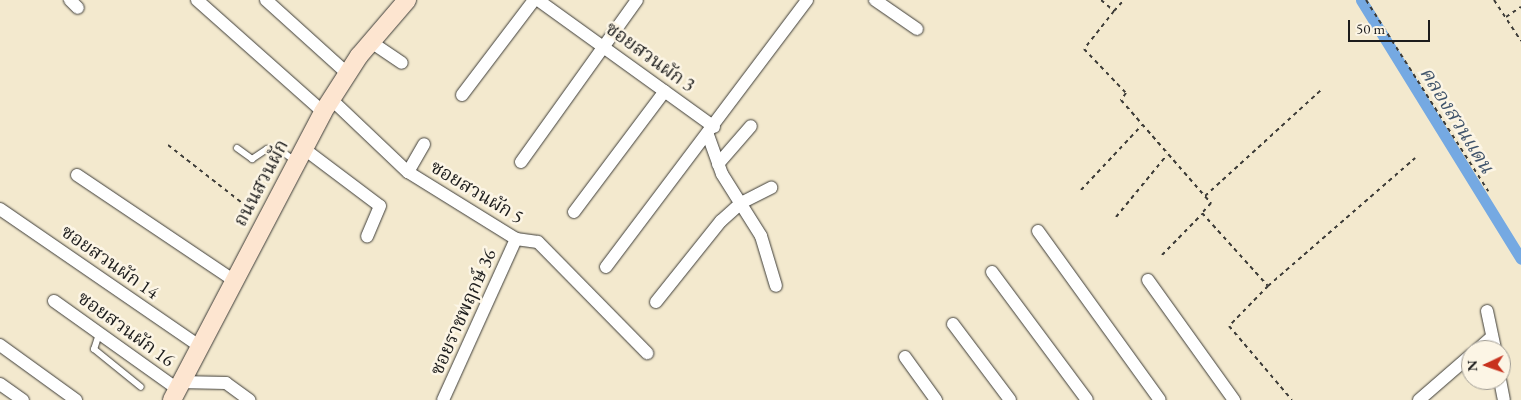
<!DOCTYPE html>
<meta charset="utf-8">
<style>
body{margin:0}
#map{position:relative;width:1521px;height:400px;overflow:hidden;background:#f3e9ce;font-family:"EB Garamond","Noto Serif Thai",serif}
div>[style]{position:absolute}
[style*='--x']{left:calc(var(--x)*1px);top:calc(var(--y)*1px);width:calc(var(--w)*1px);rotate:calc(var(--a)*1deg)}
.canal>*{height:11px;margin:-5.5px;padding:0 5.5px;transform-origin:5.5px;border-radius:5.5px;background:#75a9e2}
.path>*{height:2px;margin-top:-1px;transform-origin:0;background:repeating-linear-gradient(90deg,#3c3b37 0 4px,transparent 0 8px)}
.roads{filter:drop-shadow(0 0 1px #3c3b37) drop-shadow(0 0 1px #3c3b37)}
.lane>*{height:6px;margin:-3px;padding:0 3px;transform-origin:3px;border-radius:3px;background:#fff}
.street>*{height:12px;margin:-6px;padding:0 6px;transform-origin:6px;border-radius:6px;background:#fff}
.secondary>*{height:18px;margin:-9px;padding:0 9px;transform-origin:9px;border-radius:9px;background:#fde5d0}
span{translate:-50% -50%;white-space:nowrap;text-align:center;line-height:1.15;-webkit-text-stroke:5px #fcf5e5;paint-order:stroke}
.street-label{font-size:19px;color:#1c1c1c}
.water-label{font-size:20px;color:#40546b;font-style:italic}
.north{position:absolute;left:1461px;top:340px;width:50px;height:50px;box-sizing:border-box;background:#fcf5e5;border:1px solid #a29e95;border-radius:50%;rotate:267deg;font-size:14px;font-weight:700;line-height:20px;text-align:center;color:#1c1c1c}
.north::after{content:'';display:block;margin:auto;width:18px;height:22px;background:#c8321e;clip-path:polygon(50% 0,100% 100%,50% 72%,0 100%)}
.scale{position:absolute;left:1348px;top:20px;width:82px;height:22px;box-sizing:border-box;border:2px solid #1c1c1c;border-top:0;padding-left:6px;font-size:15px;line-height:18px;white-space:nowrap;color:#1c1c1c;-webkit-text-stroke:4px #fcf5e5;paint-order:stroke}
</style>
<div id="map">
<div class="canal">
<i style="--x:1361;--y:0;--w:304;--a:58.3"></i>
</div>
<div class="path">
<i style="--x:1101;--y:0;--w:17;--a:40"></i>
<i style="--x:1114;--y:11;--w:48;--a:128.3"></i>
<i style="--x:1084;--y:49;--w:61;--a:46.3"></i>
<i style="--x:1126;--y:93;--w:9;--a:126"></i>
<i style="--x:1121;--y:100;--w:137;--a:48.9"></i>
<i style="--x:1211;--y:203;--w:13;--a:132"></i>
<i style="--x:1202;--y:213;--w:98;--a:47.9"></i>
<i style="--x:1268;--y:286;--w:56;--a:134.3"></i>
<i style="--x:1229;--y:326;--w:97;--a:49.6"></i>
<i style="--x:1366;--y:0;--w:227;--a:57.4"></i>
<i style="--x:1494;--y:0;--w:49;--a:56.6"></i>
<i style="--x:1114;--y:11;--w:15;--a:-48"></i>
<i style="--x:1506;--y:17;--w:18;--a:-34"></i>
<i style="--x:168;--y:145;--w:110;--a:38"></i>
<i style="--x:1081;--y:190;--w:89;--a:-46.8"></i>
<i style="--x:1205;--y:196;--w:157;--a:-42.4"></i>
<i style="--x:1116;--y:217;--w:80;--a:-50.6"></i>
<i style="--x:1162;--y:255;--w:57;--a:-45.7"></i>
<i style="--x:1268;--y:286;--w:195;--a:-41"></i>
</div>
<div class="roads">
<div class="lane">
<i style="--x:237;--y:148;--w:19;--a:36"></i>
<i style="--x:252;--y:159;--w:18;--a:-34"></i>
<i style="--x:267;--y:149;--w:12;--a:0"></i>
<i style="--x:279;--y:149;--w:20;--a:37"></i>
<i style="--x:99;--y:334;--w:16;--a:108"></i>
<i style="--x:94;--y:349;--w:60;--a:39"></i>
</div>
<div class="street">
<i style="--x:70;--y:0;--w:11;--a:45"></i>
<i style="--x:197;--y:0;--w:169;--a:41.6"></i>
<i style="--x:266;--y:0;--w:110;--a:42.1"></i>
<i style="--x:538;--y:0;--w:217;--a:35.8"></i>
<i style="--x:875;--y:0;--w:51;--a:34.6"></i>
<i style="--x:371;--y:42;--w:37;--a:34"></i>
<i style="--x:462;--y:95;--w:119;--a:-52.8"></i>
<i style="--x:332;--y:100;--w:105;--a:43.5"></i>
<i style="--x:408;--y:172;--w:127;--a:31.8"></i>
<i style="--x:516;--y:239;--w:22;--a:8"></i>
<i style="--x:538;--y:242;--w:156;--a:45.5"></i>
<i style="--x:708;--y:135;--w:41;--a:70.3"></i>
<i style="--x:722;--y:174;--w:73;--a:57.8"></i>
<i style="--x:761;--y:236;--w:52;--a:73.3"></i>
<i style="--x:303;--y:148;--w:96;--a:37"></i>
<i style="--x:380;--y:206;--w:33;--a:113"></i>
<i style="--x:521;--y:162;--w:199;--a:-54.4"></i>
<i style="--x:718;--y:164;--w:50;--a:-49"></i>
<i style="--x:408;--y:172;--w:32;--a:-60"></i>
<i style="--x:77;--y:175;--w:188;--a:33.9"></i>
<i style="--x:0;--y:209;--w:242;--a:34.5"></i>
<i style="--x:574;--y:212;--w:151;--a:-53.1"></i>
<i style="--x:1038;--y:231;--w:208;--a:54.2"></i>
<i style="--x:606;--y:267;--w:334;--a:-53"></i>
<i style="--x:992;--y:272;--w:159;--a:53.4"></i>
<i style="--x:1148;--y:280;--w:148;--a:54.4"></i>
<i style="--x:54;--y:301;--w:150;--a:35.5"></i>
<i style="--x:656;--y:302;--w:104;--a:-51.3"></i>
<i style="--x:721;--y:221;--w:27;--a:-42"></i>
<i style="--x:741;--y:203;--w:34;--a:-27"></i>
<i style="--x:1487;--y:311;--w:40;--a:78"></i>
<i style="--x:953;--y:324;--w:95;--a:53.1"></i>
<i style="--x:0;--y:345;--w:94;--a:35.9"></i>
<i style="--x:1477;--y:350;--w:20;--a:-41"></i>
<i style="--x:905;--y:357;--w:53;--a:54.2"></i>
<i style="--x:1500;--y:380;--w:20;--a:79"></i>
<i style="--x:179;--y:382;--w:47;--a:1.2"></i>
<i style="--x:226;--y:383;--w:29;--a:36"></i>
<i style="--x:0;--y:384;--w:28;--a:35"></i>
<i style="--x:443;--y:400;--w:177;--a:-65.6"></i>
<i style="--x:1419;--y:400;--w:69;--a:-40.9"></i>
</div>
<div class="secondary">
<i style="--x:172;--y:400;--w:325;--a:-62.3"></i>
<i style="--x:323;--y:112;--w:67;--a:-57.3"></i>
<i style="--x:359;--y:56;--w:74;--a:-49.4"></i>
</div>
</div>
<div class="street-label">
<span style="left:650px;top:57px;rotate:36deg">ซอยสวนผัก 3</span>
<span style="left:261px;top:183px;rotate:-62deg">ถนนสวนผัก</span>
<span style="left:477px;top:192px;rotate:31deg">ซอยสวนผัก 5</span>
<span style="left:110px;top:262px;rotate:35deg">ซอยสวนผัก 14</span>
<span style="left:463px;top:312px;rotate:-66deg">ซอยราชพฤกษ์ 36</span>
<span style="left:126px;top:329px;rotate:36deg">ซอยสวนผัก 16</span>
</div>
<div class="water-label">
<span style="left:1457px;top:120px;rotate:58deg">คลองสวนแดน</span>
</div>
<div class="north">N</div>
<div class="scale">50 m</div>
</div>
